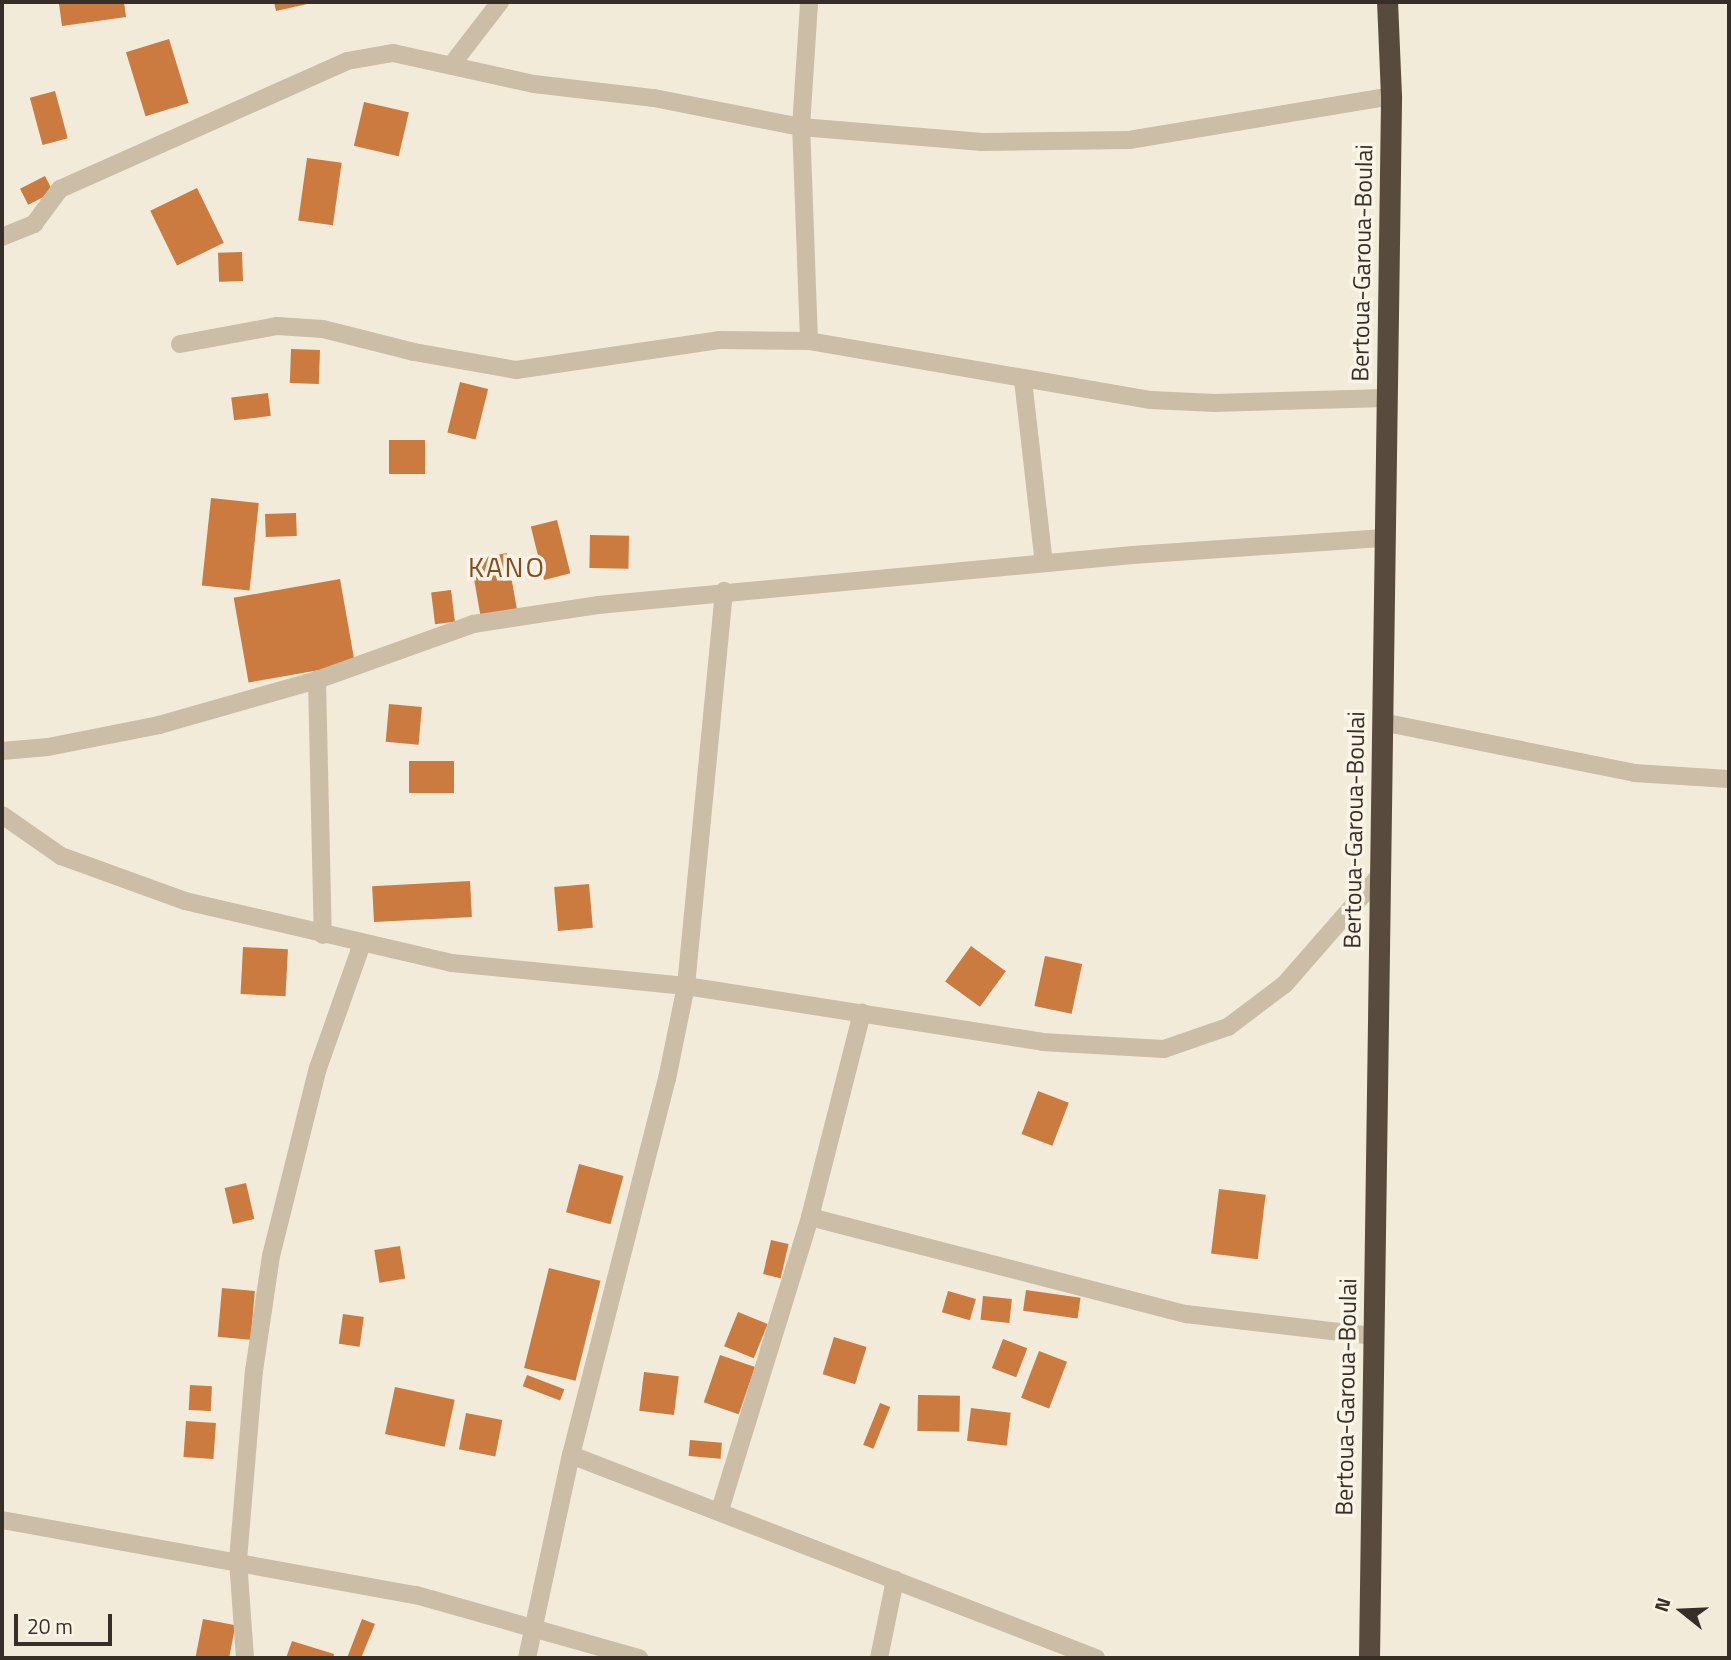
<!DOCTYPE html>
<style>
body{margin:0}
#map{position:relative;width:1731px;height:1660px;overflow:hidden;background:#f3ebda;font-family:"Titillium Web",sans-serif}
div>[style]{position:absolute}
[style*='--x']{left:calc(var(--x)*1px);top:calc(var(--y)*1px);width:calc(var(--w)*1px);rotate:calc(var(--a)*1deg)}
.building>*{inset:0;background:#cb7a40;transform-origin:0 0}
.minor>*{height:18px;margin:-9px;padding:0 9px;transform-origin:9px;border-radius:9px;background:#cbbda6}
.highway>*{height:21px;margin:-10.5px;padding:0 10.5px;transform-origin:10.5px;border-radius:10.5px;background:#584b3e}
span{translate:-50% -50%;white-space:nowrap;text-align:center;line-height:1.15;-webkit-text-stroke:7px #faf5e7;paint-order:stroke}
.street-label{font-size:24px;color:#372f27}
.quarter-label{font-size:28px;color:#89491d;letter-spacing:2px}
.frame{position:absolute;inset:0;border:4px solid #372f27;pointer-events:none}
.north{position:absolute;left:1647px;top:1576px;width:70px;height:70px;-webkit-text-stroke:5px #faf5e7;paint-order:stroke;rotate:288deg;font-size:19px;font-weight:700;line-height:28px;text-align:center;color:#372f27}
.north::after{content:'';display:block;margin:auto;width:24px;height:32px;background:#372f27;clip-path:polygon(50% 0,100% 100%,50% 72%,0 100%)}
.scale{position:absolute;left:14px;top:1614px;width:98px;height:32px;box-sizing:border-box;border:4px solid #372f27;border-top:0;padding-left:9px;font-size:21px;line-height:24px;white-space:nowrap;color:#372f27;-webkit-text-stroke:5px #faf5e7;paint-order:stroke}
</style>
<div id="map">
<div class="building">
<i style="clip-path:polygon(124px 2px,126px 17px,62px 26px,59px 4px)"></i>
<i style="clip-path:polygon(274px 2px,307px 2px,307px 4px,276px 11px)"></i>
<i style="left:169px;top:39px;width:67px;height:45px;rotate:73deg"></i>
<i style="left:55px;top:91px;width:49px;height:26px;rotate:75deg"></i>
<i style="left:364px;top:102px;width:46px;height:45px;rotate:13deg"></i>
<i style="left:307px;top:158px;width:35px;height:63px;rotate:8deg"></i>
<i style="left:45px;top:176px;width:18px;height:28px;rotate:63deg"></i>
<i style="left:197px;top:188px;width:61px;height:52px;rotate:64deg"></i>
<i style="left:242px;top:252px;width:29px;height:24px;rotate:88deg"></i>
<i style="left:291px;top:349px;width:29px;height:34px;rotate:2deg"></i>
<i style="left:460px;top:382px;width:29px;height:52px;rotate:14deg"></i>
<i style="left:268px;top:393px;width:23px;height:37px;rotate:83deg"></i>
<i style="left:389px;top:440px;width:36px;height:34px"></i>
<i style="left:211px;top:498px;width:48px;height:88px;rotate:6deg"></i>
<i style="left:296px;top:513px;width:23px;height:31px;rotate:88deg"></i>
<i style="left:557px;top:520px;width:55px;height:27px;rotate:76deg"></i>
<i style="left:590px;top:535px;width:39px;height:33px;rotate:1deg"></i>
<i style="left:507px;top:553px;width:57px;height:37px;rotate:80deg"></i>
<i style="left:340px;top:579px;width:86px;height:108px;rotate:80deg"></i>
<i style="left:451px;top:590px;width:32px;height:20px;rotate:83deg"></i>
<i style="left:389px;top:704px;width:33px;height:38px;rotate:5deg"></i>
<i style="left:454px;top:761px;width:32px;height:45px;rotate:90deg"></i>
<i style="left:470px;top:881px;width:36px;height:98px;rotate:87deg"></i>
<i style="left:589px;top:884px;width:44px;height:35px;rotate:85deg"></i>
<i style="left:971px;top:946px;width:43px;height:44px;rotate:36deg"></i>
<i style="left:243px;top:947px;width:45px;height:47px;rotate:3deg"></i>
<i style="left:1045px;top:956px;width:38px;height:51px;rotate:12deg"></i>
<i style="left:1038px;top:1091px;width:33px;height:46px;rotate:21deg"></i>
<i style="left:579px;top:1164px;width:46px;height:50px;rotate:15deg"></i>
<i style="left:246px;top:1183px;width:37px;height:22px;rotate:77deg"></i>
<i style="left:1219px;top:1189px;width:47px;height:65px;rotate:7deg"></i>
<i style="left:771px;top:1240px;width:18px;height:35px;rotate:13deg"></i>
<i style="left:400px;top:1246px;width:33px;height:26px;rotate:81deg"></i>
<i style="left:549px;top:1268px;width:53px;height:103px;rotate:14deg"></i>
<i style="left:222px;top:1288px;width:33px;height:49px;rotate:5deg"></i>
<i style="left:1026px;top:1290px;width:55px;height:21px;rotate:8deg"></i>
<i style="left:948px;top:1291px;width:29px;height:22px;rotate:16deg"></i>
<i style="left:983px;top:1296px;width:29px;height:24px;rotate:6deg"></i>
<i style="left:738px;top:1312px;width:32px;height:37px;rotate:22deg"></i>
<i style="left:343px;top:1314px;width:21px;height:30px;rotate:8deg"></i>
<i style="left:834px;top:1337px;width:34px;height:39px;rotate:17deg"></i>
<i style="left:1003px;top:1339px;width:26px;height:31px;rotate:21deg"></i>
<i style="left:1039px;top:1351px;width:30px;height:50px;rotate:21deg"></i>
<i style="left:720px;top:1355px;width:37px;height:50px;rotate:19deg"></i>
<i style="left:644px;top:1372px;width:35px;height:39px;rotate:7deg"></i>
<i style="left:527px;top:1375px;width:40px;height:12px;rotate:21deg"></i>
<i style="left:190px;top:1385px;width:22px;height:25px;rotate:3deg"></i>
<i style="left:395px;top:1387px;width:61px;height:48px;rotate:12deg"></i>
<i style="left:918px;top:1395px;width:42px;height:36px;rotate:1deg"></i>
<i style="left:880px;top:1403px;width:11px;height:45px;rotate:22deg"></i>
<i style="left:971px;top:1408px;width:40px;height:33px;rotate:7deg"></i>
<i style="left:466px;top:1413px;width:37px;height:37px;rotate:11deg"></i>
<i style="left:186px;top:1421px;width:30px;height:36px;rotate:4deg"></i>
<i style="left:690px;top:1440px;width:32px;height:16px;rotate:5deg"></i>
<i style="left:203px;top:1619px;width:33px;height:39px;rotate:11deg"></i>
<i style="clip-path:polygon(362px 1619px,375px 1624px,361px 1658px,347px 1658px)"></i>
<i style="clip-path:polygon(292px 1641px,334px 1654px,333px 1658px,286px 1658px)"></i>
</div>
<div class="minor">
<i style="--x:453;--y:63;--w:77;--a:-52.4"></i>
<i style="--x:2;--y:237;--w:35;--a:-22"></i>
<i style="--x:34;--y:224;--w:44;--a:-53.4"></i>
<i style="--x:60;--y:189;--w:314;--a:-24"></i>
<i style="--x:347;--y:61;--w:47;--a:-9.9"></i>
<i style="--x:393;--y:53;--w:144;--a:12.4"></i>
<i style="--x:534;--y:84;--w:121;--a:6.7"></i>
<i style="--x:654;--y:98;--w:150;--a:11.2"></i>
<i style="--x:801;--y:127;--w:182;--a:4.7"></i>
<i style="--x:982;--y:142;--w:147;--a:-0.8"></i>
<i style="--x:1129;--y:140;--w:266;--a:-9.5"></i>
<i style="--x:809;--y:341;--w:214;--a:-92.1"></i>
<i style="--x:801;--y:127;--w:125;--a:-86.3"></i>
<i style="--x:180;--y:344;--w:99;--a:-10.5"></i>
<i style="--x:277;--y:326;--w:46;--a:3.7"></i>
<i style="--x:323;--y:329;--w:94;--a:14.2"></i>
<i style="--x:414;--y:352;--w:104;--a:10"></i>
<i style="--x:516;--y:370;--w:205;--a:-8.4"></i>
<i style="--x:719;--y:340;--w:90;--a:0.6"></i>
<i style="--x:809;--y:341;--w:347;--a:9.8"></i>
<i style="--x:1151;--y:400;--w:63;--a:2.7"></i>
<i style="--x:1214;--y:403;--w:172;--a:-1.7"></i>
<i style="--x:1023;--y:380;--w:184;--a:83.5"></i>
<i style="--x:317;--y:680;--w:255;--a:88.7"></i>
<i style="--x:1382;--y:722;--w:257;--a:11.4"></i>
<i style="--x:1634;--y:773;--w:95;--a:3.6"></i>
<i style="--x:2;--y:751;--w:46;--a:-5"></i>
<i style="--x:48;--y:747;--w:113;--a:-11.2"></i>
<i style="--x:159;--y:725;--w:164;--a:-15.9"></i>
<i style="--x:317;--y:680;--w:166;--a:-19.7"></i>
<i style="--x:473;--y:624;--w:126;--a:-8.6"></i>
<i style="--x:598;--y:605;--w:537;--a:-5.34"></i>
<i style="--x:1133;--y:555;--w:252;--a:-3.9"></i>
<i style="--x:2;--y:815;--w:72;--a:34.8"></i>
<i style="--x:61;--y:856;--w:132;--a:19.9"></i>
<i style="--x:185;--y:901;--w:274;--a:13.1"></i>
<i style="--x:452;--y:963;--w:235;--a:5.6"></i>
<i style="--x:686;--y:986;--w:360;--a:8.9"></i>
<i style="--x:1042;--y:1042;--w:122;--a:3.3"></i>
<i style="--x:1164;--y:1049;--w:68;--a:-19"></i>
<i style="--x:1228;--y:1027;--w:71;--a:-37"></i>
<i style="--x:1285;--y:984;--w:145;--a:-48.9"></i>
<i style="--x:810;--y:1217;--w:388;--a:14.5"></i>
<i style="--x:1186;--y:1314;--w:188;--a:6.7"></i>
<i style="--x:571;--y:1455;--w:563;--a:21.14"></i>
<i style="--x:720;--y:1510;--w:307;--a:-72.9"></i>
<i style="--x:810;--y:1217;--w:211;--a:-75.7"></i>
<i style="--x:2;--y:1520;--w:421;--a:10.3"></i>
<i style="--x:416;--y:1595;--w:232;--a:15.8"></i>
<i style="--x:245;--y:1658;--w:98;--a:-94.1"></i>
<i style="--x:238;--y:1560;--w:190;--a:-85.2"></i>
<i style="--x:254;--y:1371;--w:116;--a:-81.6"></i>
<i style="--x:271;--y:1256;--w:194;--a:-76"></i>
<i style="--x:318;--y:1068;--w:132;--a:-70.5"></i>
<i style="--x:527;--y:1658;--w:208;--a:-77.8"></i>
<i style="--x:571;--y:1455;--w:388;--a:-75.7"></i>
<i style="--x:667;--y:1079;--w:95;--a:-78.5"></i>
<i style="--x:686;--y:986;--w:397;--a:-84.5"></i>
<i style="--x:879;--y:1658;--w:80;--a:-78.4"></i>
</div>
<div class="highway">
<i style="--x:1369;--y:1658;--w:1562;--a:-89.19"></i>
<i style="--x:1391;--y:96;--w:94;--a:-92.4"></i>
</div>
<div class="street-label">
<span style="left:1362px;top:263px;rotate:-89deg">Bertoua-Garoua-Boulai</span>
<span style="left:1354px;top:830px;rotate:-89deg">Bertoua-Garoua-Boulai</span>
<span style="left:1346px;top:1397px;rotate:-89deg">Bertoua-Garoua-Boulai</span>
</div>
<div class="quarter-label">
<span style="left:507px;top:567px">KANO</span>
</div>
<div class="frame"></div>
<div class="north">N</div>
<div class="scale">20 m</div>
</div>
